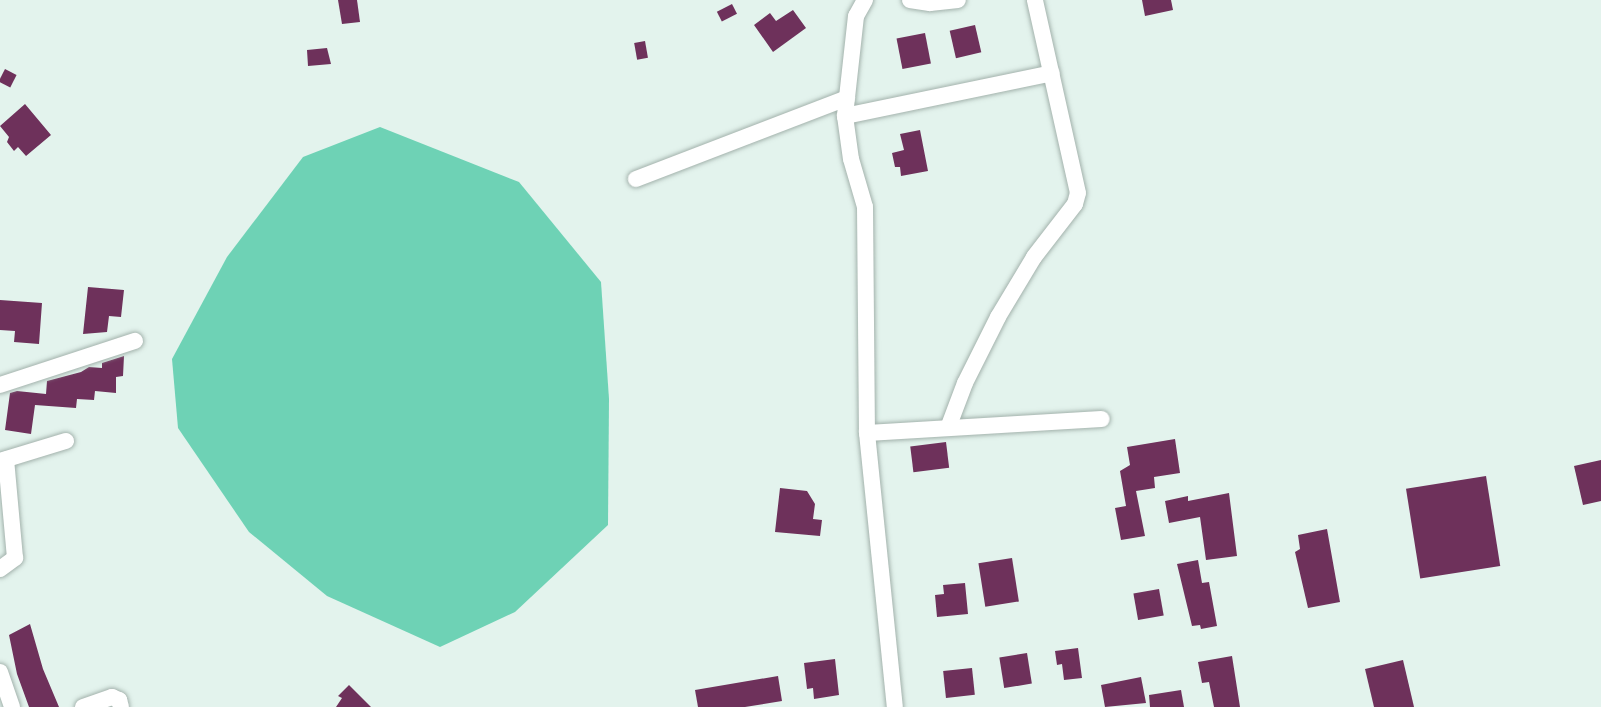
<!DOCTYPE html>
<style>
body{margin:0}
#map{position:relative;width:1601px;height:707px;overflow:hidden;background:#e3f3ed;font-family:Mulish,sans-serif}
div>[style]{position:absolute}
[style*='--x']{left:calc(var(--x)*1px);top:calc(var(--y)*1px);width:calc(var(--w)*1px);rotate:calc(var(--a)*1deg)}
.water>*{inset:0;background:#6ed2b5}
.building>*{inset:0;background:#6e315b;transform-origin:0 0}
.roads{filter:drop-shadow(0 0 2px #a3b2ac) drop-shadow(0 0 2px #a3b2ac)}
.minor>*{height:16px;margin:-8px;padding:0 8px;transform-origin:8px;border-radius:8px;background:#fff}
span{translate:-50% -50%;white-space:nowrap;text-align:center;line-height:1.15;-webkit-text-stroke:7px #f5fefb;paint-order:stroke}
</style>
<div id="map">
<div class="water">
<i style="clip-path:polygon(380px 127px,519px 182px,601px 282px,609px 399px,608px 525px,515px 612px,440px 647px,327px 596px,249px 532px,178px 428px,172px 359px,227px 257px,303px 157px)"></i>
</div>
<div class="building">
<i style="clip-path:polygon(338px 0,357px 0,360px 22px,342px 24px)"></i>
<i style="clip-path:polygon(1142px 0,1171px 0,1173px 10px,1145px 16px)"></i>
<i style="left:732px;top:4px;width:11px;height:17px;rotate:63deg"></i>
<i style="clip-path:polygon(793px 10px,806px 28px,773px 52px,754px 25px,770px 13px,776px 21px)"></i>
<i style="left:975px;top:25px;width:28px;height:26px;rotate:77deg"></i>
<i style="left:925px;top:33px;width:31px;height:29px;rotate:79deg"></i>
<i style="left:645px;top:41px;width:17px;height:11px;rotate:80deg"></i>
<i style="clip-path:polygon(327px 48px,331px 64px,308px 66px,307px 50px)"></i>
<i style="left:5px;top:69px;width:13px;height:14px;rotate:27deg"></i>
<i style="clip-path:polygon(25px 104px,51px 135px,26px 156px,18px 147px,14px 151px,7px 142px,9px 137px,0 126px)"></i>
<i style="clip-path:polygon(920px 130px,928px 171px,901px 176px,900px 167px,895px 167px,892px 153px,904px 150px,900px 134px)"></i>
<i style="clip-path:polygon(88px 287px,124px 290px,121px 317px,109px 316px,107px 332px,83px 334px)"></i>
<i style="clip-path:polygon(0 300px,42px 303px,39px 344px,14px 342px,15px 331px,0 330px)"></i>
<i style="clip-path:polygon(124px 356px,123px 376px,116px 377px,116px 393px,95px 391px,94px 400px,77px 399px,76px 408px,35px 405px,31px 434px,5px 430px,10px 393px,17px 391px,46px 394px,47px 381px,81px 372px,89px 367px,102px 368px,102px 363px)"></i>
<i style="clip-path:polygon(1175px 439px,1180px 473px,1154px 477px,1155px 488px,1136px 491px,1145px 536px,1121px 540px,1115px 508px,1126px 506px,1120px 471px,1130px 465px,1127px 447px)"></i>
<i style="left:946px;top:442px;width:26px;height:36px;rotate:83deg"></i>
<i style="clip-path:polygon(1601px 460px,1601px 501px,1583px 505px,1574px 466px)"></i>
<i style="left:1486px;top:476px;width:91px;height:81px;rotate:81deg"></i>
<i style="clip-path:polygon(780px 488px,807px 491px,815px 504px,813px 519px,822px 520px,820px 536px,775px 532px)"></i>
<i style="clip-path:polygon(1229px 493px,1237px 556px,1206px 560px,1200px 517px,1169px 523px,1165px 501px,1188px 496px,1188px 501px)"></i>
<i style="clip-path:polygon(1327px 529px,1340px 602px,1308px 608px,1295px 552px,1300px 549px,1298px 535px)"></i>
<i style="left:1012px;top:558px;width:44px;height:34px;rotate:81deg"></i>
<i style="clip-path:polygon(1198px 560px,1202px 583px,1209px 582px,1217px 626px,1201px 629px,1200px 625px,1192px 626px,1177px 564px)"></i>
<i style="clip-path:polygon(965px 583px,968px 614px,937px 617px,935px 595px,944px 594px,943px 585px)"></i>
<i style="left:1159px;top:589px;width:27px;height:26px;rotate:80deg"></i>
<i style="clip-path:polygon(30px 624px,43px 669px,59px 707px,29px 707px,17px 674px,9px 635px)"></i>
<i style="clip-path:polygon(1078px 648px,1082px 678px,1064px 680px,1062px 664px,1057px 665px,1055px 651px)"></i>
<i style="left:1027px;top:653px;width:31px;height:28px;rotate:81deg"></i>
<i style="clip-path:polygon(1232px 656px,1240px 707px,1214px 707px,1209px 682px,1202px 683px,1198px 662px)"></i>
<i style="clip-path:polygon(835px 659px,839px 695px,814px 699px,813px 688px,807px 689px,804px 663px)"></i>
<i style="clip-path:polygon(1403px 660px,1414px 707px,1374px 707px,1365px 669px)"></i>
<i style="left:972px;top:668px;width:27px;height:29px;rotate:84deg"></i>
<i style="clip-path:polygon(778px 676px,782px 701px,745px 707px,698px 707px,695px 690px)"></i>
<i style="clip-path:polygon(1141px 677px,1146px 703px,1105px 707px,1101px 685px)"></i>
<i style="clip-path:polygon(349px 685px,371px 707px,336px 707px,342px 698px,338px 696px)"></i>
<i style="clip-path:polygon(1181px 690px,1184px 707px,1150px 707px,1149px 695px)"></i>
</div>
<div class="roads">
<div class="minor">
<i style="--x:865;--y:0;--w:18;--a:119"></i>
<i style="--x:856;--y:16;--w:101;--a:96.3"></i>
<i style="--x:845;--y:116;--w:43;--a:82.1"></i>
<i style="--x:851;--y:159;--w:50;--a:73.7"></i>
<i style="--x:865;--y:207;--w:226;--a:89.5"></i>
<i style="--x:867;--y:433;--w:275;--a:84.2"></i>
<i style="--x:910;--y:0;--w:20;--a:9"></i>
<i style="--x:930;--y:3;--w:28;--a:-6"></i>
<i style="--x:845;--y:116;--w:211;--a:-11.7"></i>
<i style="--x:636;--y:179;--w:226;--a:-21"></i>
<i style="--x:0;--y:385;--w:142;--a:-18.1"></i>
<i style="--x:948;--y:428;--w:48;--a:-69.3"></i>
<i style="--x:965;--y:383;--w:74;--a:-63.4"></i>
<i style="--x:998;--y:317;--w:70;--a:-59"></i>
<i style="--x:1034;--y:257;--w:67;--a:-52.3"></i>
<i style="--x:1075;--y:204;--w:11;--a:-75"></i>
<i style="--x:1078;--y:193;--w:198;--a:-102.6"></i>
<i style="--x:867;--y:433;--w:235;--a:-3.4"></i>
<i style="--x:0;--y:461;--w:69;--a:-16.9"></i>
<i style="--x:0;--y:569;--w:19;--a:-36"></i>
<i style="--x:15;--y:558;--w:99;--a:-95.2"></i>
<i style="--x:0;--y:672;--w:37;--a:71"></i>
<i style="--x:83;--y:707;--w:31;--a:-19"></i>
<i style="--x:112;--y:697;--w:8;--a:23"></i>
<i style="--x:119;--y:700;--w:7;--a:74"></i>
</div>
</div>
</div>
